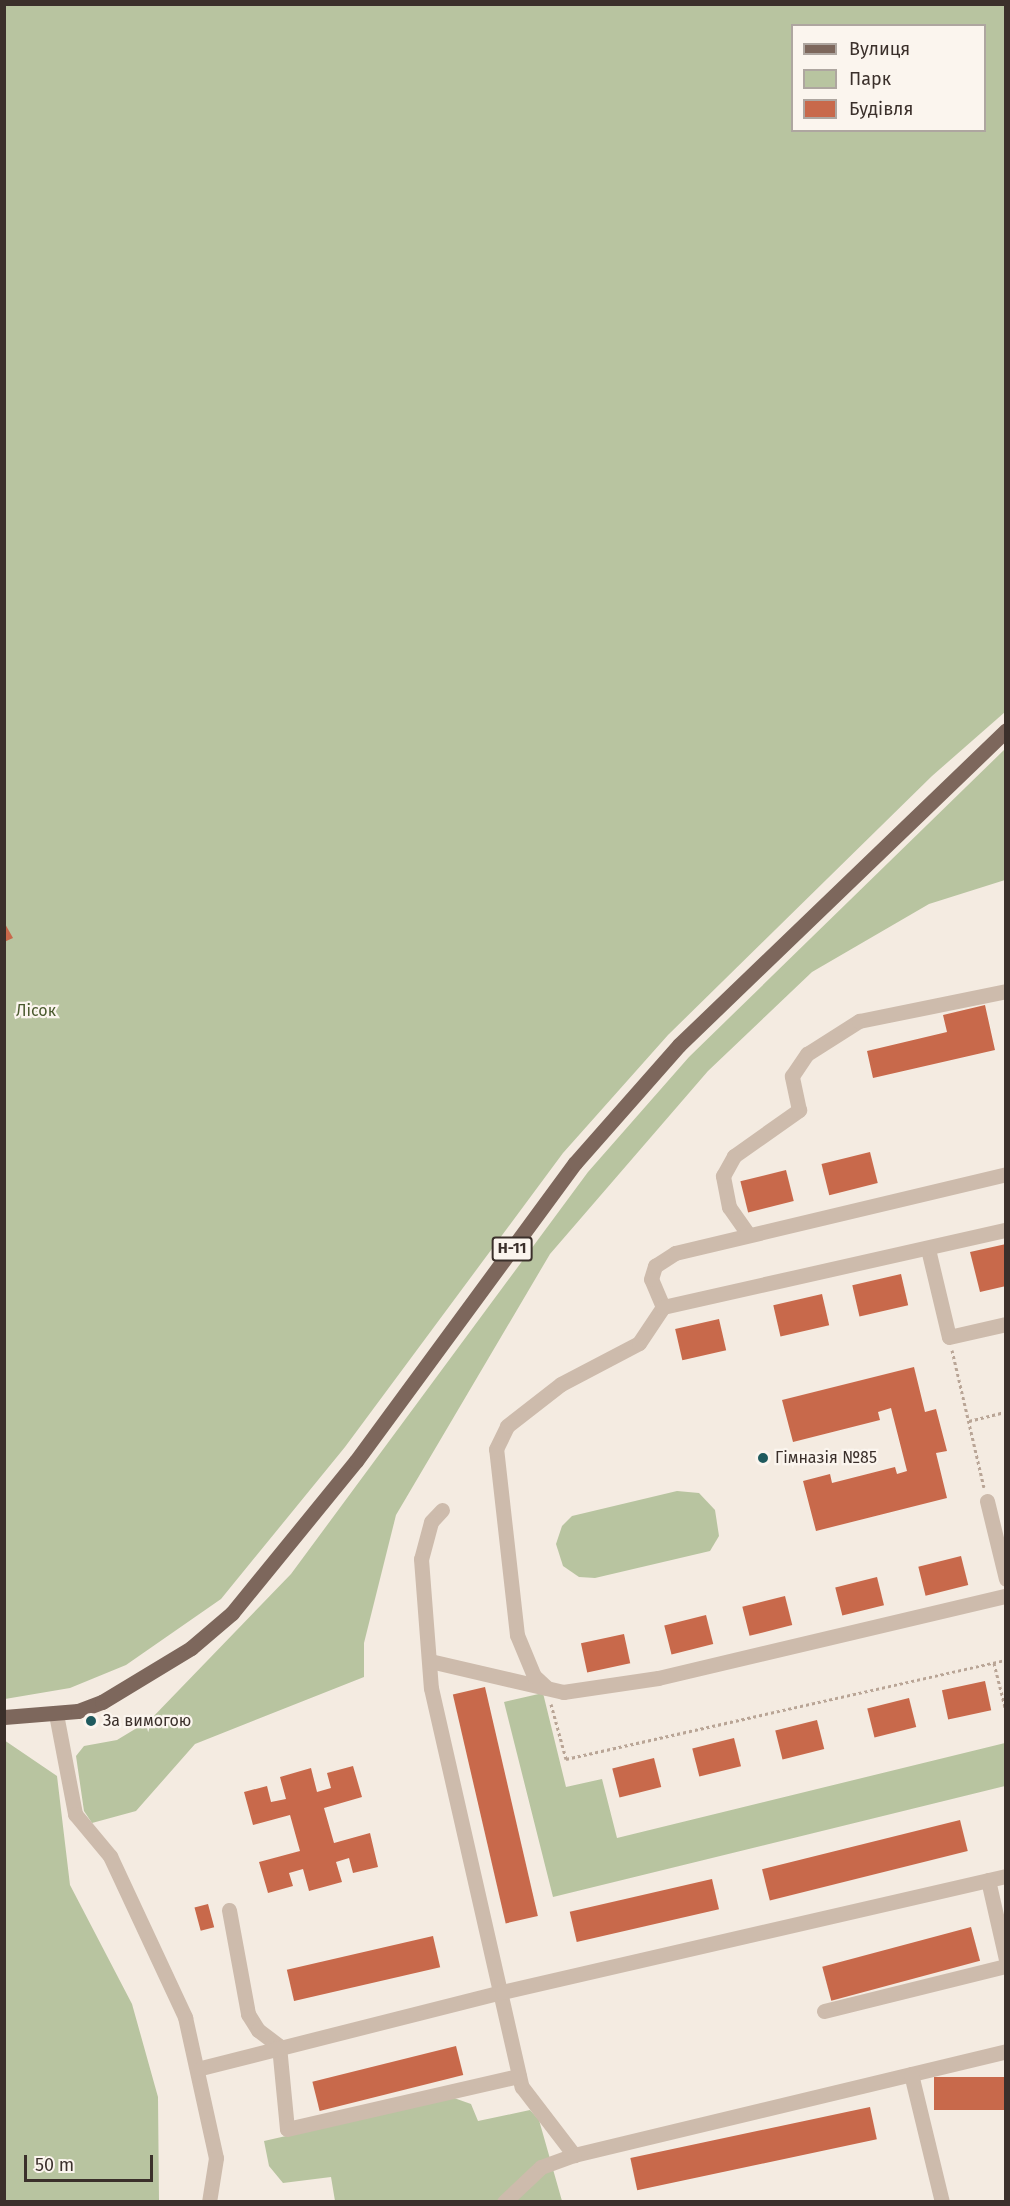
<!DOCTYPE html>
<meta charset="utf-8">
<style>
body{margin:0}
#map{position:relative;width:1010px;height:2206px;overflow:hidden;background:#f4ebe1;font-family:"Fira Sans",sans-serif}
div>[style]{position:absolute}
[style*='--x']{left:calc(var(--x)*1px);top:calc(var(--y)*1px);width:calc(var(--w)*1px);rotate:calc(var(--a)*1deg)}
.green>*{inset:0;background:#b8c4a0}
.building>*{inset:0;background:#c8694b;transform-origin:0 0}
.path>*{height:3px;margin-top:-1.5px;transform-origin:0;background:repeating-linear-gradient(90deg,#b9a596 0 3px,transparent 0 6px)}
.minor>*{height:15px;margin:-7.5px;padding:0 7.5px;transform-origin:7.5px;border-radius:7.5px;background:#cdbbac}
.major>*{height:15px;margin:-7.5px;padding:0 7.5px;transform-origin:7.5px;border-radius:7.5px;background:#7d675c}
.dots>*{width:16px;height:16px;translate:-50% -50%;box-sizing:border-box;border:3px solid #fbf5ee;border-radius:50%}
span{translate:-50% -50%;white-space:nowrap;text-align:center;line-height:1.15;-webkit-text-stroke:4.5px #fbf5ee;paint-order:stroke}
.shield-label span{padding:2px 4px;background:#fbf5ee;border:2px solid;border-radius:4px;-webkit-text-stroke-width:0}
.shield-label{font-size:15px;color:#3b302b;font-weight:700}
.park-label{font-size:16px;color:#4a5a2e}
.poi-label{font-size:16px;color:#3b302b}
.left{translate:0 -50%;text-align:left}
.frame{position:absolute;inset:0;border:6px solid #3b302b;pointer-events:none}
.legend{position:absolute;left:791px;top:24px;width:195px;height:108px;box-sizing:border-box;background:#fbf5ee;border:2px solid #aea6a0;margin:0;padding:8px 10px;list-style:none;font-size:18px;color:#3b302b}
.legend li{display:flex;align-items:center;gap:12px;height:30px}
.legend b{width:30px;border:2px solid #aea6a0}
.scale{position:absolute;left:24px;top:2155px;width:129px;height:27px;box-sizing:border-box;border:3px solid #3b302b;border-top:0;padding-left:8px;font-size:18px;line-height:21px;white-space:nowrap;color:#3b302b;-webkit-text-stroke:4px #fbf5ee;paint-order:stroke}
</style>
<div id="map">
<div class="green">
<i style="clip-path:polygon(evenodd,5px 5px,1005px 5px,1005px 712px,932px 776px,668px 1035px,563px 1153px,345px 1447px,221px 1599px,126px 1665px,70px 1688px,5px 1699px,5px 5px,792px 26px,984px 26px,984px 130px,792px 130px,792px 26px)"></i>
<i style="clip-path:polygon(1005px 749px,1005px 880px,929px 904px,812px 972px,708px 1071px,550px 1254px,396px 1515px,364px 1643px,364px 1677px,195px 1744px,136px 1811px,92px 1823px,84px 1811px,76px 1756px,84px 1746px,117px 1740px,150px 1720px,291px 1574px,588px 1172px,689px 1057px)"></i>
<i style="clip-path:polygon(677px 1491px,699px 1493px,715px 1510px,719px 1536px,710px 1551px,595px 1578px,579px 1577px,563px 1566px,556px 1544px,562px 1526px,572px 1516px)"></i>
<i style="clip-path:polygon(543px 1693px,566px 1787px,602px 1779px,617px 1838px,1005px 1743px,1005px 1786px,553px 1897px,504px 1702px)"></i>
<i style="clip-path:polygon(4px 1740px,57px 1776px,70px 1885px,132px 2004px,158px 2097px,159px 2201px,5px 2201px)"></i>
<i style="clip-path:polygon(454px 2098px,471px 2104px,478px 2121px,530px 2110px,539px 2120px,562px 2201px,335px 2201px,331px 2177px,283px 2183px,269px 2166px,264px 2141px)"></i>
</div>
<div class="building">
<i style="clip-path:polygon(4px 922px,13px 938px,4px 942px)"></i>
<i style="clip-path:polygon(985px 1005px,995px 1050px,873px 1078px,867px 1051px,947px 1032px,943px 1015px)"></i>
<i style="left:870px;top:1152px;width:32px;height:50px;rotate:76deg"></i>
<i style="left:786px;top:1170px;width:32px;height:47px;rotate:76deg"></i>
<i style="clip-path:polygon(1006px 1244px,1006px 1286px,980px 1292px,970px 1252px)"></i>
<i style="left:901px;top:1274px;width:32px;height:50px;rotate:77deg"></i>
<i style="left:822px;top:1294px;width:32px;height:50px;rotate:77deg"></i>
<i style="left:719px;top:1319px;width:32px;height:45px;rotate:77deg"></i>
<i style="clip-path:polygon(914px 1367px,925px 1412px,936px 1409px,947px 1451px,936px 1453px,947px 1498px,816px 1531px,803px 1481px,830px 1474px,832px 1483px,895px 1467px,897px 1474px,907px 1471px,891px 1408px,878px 1412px,880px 1420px,793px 1442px,782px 1400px)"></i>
<i style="left:961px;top:1556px;width:30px;height:44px;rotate:76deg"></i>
<i style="left:877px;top:1577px;width:29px;height:43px;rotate:76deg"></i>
<i style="left:785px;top:1596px;width:30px;height:44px;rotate:76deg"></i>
<i style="left:706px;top:1615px;width:30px;height:43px;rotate:76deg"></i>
<i style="left:624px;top:1634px;width:30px;height:44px;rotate:78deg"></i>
<i style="left:985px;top:1681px;width:30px;height:44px;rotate:78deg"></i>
<i style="left:485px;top:1687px;width:235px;height:33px;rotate:77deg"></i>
<i style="left:909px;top:1698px;width:30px;height:43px;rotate:76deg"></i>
<i style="left:817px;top:1720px;width:30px;height:43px;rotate:76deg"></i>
<i style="left:734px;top:1738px;width:29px;height:43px;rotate:76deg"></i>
<i style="left:654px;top:1758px;width:30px;height:43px;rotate:76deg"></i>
<i style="clip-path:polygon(353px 1766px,362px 1797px,324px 1808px,334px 1843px,370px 1833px,378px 1867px,353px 1873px,349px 1858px,336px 1862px,342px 1882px,309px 1891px,303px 1869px,289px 1873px,293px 1886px,268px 1893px,259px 1862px,300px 1851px,290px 1815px,253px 1825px,244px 1792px,267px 1786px,271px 1802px,286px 1799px,280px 1777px,311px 1768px,317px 1792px,331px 1788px,327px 1773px)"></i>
<i style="left:960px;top:1820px;width:32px;height:204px;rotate:76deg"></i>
<i style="left:712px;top:1879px;width:31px;height:146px;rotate:77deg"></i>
<i style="left:208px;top:1904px;width:24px;height:14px;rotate:75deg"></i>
<i style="left:971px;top:1927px;width:35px;height:154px;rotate:75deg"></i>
<i style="left:433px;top:1936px;width:32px;height:150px;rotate:77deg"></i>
<i style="left:456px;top:2046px;width:30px;height:148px;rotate:76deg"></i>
<i style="left:1006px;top:2077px;width:33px;height:72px;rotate:90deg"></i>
<i style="left:870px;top:2107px;width:33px;height:245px;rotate:78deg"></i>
</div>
<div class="path">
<i style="--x:952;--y:1350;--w:141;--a:76.9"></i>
<i style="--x:969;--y:1421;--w:38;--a:-14"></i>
<i style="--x:994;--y:1663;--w:49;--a:76"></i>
<i style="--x:551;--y:1704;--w:57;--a:74.7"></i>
<i style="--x:566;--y:1759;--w:451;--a:-12.7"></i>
</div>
<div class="minor">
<i style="--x:748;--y:1234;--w:33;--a:-125"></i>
<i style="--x:729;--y:1207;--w:32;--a:-101"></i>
<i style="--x:723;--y:1176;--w:23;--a:-61"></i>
<i style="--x:734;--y:1156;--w:80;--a:-35.3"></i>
<i style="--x:799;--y:1110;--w:35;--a:-102"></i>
<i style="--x:792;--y:1076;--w:27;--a:-56"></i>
<i style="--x:807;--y:1054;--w:62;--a:-32.4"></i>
<i style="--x:859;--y:1021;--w:150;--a:-11.5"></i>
<i style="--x:928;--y:1249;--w:90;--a:76.6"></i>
<i style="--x:949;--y:1337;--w:58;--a:-12.8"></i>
<i style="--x:663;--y:1307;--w:30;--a:-113"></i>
<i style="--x:651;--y:1279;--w:14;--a:-73"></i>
<i style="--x:655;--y:1266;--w:24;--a:-33"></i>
<i style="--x:675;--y:1253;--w:340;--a:-13.4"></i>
<i style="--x:987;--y:1501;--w:80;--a:76.3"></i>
<i style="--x:442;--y:1510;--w:16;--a:133"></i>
<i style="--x:431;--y:1522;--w:38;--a:105"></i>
<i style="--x:421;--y:1559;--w:129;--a:85.6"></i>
<i style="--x:431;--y:1688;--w:409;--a:77.2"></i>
<i style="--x:522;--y:2087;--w:86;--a:52.6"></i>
<i style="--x:574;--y:2155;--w:444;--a:-13.5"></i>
<i style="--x:430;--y:1661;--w:137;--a:13.1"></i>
<i style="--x:563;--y:1692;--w:96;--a:-8.4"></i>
<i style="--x:658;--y:1678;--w:358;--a:-13.3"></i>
<i style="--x:547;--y:1688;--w:18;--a:-137"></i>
<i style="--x:534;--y:1676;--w:44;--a:-112.5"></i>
<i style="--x:517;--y:1635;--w:187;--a:-96.4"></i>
<i style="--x:496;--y:1449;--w:25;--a:-64"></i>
<i style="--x:507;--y:1426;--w:68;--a:-37.9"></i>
<i style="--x:561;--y:1384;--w:88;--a:-27.7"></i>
<i style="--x:639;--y:1343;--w:43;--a:-56.3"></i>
<i style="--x:663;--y:1307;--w:352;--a:-12.7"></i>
<i style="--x:56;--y:1714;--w:102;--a:79.2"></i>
<i style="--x:75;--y:1814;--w:55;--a:50.2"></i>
<i style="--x:110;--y:1856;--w:178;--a:65"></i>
<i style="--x:185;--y:2017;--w:144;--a:77.6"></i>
<i style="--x:216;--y:2158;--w:45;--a:99"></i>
<i style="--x:988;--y:1880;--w:81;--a:77.2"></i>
<i style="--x:229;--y:1910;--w:106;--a:79.6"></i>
<i style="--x:248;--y:2014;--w:19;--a:58"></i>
<i style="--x:258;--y:2030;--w:26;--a:37"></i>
<i style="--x:279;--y:2046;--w:83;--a:84.5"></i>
<i style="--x:287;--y:2129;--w:238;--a:-12.9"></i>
<i style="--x:824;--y:2011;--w:187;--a:-13.9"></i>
<i style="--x:201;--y:2068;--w:310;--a:-14.2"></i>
<i style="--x:502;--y:1992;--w:517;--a:-12.96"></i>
<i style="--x:911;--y:2074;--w:132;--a:76.4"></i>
<i style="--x:504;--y:2202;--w:51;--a:-43.4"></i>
<i style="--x:541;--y:2167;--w:35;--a:-20"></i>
</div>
<div class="major">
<i style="--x:4;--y:1717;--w:74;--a:-4.6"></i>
<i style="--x:78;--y:1711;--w:26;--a:-21"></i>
<i style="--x:102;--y:1702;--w:104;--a:-31.2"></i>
<i style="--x:191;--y:1648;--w:54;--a:-40.5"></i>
<i style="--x:232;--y:1613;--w:196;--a:-50.8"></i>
<i style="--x:356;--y:1461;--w:370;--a:-53.7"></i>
<i style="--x:575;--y:1163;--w:157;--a:-48.6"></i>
<i style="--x:679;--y:1045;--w:454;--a:-43.9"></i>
</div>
<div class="dots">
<i style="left:763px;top:1458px;background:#1f5a5e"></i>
<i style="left:91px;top:1721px;background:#1f5a5e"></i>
</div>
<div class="shield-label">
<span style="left:512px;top:1249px">Н-11</span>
</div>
<div class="park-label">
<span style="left:36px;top:1011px">Лісок</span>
</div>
<div class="poi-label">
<span class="left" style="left:775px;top:1458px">Гімназія №85</span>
<span class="left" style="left:103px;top:1721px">За вимогою</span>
</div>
<div class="frame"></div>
<ul class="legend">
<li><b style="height:8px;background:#7d675c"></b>Вулиця</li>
<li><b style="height:16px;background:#b8c4a0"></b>Парк</li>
<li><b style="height:16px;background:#c8694b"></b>Будівля</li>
</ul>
<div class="scale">50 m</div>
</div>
